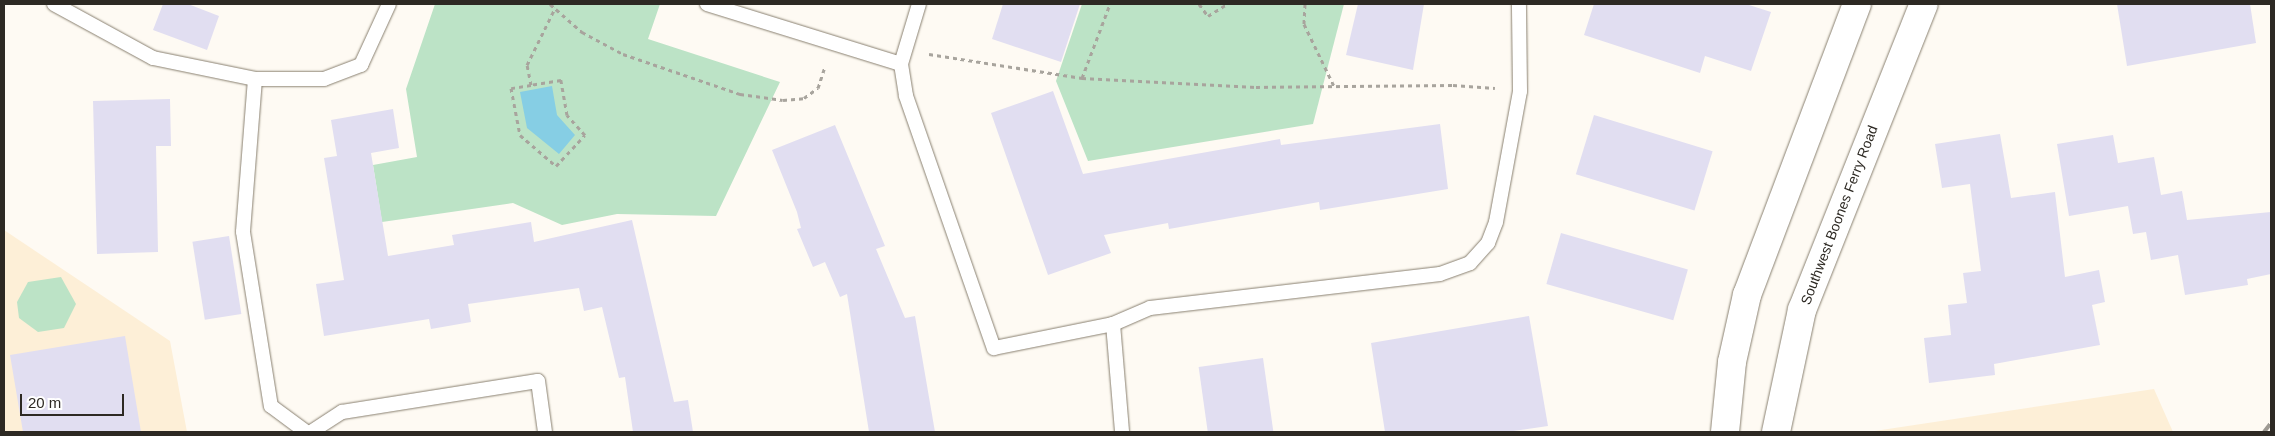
<!DOCTYPE html>
<style>
body{margin:0}
#map{position:relative;width:2275px;height:436px;overflow:hidden;background:#fefaf3;font-family:Arial,sans-serif}
div>[style]{position:absolute}
[style*='--x']{left:calc(var(--x)*1px);top:calc(var(--y)*1px);width:calc(var(--w)*1px);rotate:calc(var(--a)*1deg)}
.built>*{inset:0;background:#fdefd7}
.green>*{inset:0;background:#bce3c6}
.water>*{inset:0;background:#86cee4}
.building>*{inset:0;background:#e1def1;transform-origin:0 0}
.path>*{height:3px;margin-top:-1.5px;transform-origin:0;background:repeating-linear-gradient(90deg,#a8a49d 0 4px,transparent 0 8px)}
.roads{filter:drop-shadow(0 0 1px #898070) drop-shadow(0 0 1px #898070)}
.lane>*{height:14px;margin:-7px;padding:0 7px;transform-origin:7px;border-radius:7px;background:#fff}
.secondary>*{height:28px;margin:-14px;padding:0 14px;transform-origin:14px;border-radius:14px;background:#fff}
.rail>*{height:4px;margin-top:-2px;transform-origin:0;background:repeating-linear-gradient(90deg,#9d9992 0 10px,transparent 0 15px)}
span{translate:-50% -50%;white-space:nowrap;text-align:center;line-height:1.15;-webkit-text-stroke:4px #fff;paint-order:stroke}
.street-label{font-size:14px;color:#2d2923}
.frame{position:absolute;inset:0;border:5px solid #2d2923;pointer-events:none}
.scale{position:absolute;left:20px;top:394px;width:104px;height:22px;box-sizing:border-box;border:2px solid #2d2923;border-top:0;padding-left:6px;font-size:15px;line-height:18px;white-space:nowrap;color:#2d2923;-webkit-text-stroke:4px #fff;paint-order:stroke}
</style>
<div id="map">
<div class="built">
<i style="clip-path:polygon(4px 230px,170px 341px,187px 432px,4px 432px)"></i>
<i style="clip-path:polygon(2154px 389px,2173px 432px,1868px 432px)"></i>
</div>
<div class="green">
<i style="clip-path:polygon(435px 4px,660px 4px,648px 39px,780px 82px,716px 216px,617px 214px,562px 225px,513px 203px,382px 222px,373px 165px,417px 157px,406px 89px)"></i>
<i style="clip-path:polygon(1082px 4px,1344px 4px,1313px 124px,1088px 161px,1056px 81px)"></i>
<i style="clip-path:polygon(61px 277px,76px 304px,64px 328px,38px 332px,19px 318px,17px 302px,28px 282px)"></i>
</div>
<div class="water">
<i style="clip-path:polygon(552px 86px,557px 115px,575px 135px,559px 154px,527px 128px,520px 92px)"></i>
</div>
<div class="building">
<i style="clip-path:polygon(163px 4px,188px 4px,219px 16px,207px 50px,153px 30px)"></i>
<i style="clip-path:polygon(1003px 4px,1080px 4px,1061px 62px,992px 39px)"></i>
<i style="clip-path:polygon(1358px 4px,1424px 4px,1413px 70px,1346px 55px)"></i>
<i style="clip-path:polygon(1594px 4px,1746px 4px,1771px 12px,1751px 71px,1705px 56px,1700px 73px,1584px 35px)"></i>
<i style="clip-path:polygon(2117px 4px,2250px 4px,2256px 43px,2127px 66px)"></i>
<i style="clip-path:polygon(1053px 91px,1083px 174px,1280px 139px,1281px 145px,1440px 124px,1448px 189px,1320px 210px,1319px 202px,1169px 229px,1168px 223px,1104px 235px,1111px 253px,1048px 275px,991px 113px)"></i>
<i style="clip-path:polygon(170px 99px,171px 146px,156px 146px,158px 252px,97px 254px,93px 101px)"></i>
<i style="clip-path:polygon(393px 109px,399px 148px,371px 153px,388px 256px,454px 245px,452px 235px,531px 222px,534px 242px,632px 220px,674px 402px,688px 400px,693px 432px,633px 432px,625px 377px,619px 378px,602px 307px,584px 311px,579px 288px,468px 304px,471px 322px,431px 329px,429px 319px,324px 336px,316px 284px,344px 280px,324px 158px,337px 156px,331px 120px)"></i>
<i style="left:1594px;top:115px;width:124px;height:62px;rotate:17deg"></i>
<i style="clip-path:polygon(835px 125px,885px 246px,876px 249px,905px 318px,915px 316px,935px 432px,869px 432px,847px 294px,840px 297px,825px 262px,813px 267px,797px 229px,801px 228px,797px 212px,772px 150px)"></i>
<i style="clip-path:polygon(2000px 134px,2011px 198px,2055px 192px,2065px 277px,2099px 270px,2105px 302px,2092px 305px,2100px 345px,1994px 364px,1995px 375px,1929px 383px,1924px 338px,1951px 335px,1948px 305px,1967px 303px,1963px 273px,1981px 271px,1970px 184px,1942px 188px,1935px 144px)"></i>
<i style="clip-path:polygon(2113px 135px,2118px 163px,2154px 157px,2161px 195px,2182px 191px,2187px 220px,2271px 212px,2271px 274px,2247px 279px,2248px 285px,2185px 295px,2178px 255px,2151px 260px,2146px 232px,2133px 234px,2128px 206px,2069px 216px,2057px 144px)"></i>
<i style="left:1561px;top:233px;width:132px;height:53px;rotate:16deg"></i>
<i style="left:229px;top:236px;width:79px;height:37px;rotate:81deg"></i>
<i style="clip-path:polygon(1529px 316px,1548px 426px,1506px 432px,1385px 432px,1371px 343px)"></i>
<i style="clip-path:polygon(125px 336px,141px 432px,23px 432px,10px 355px)"></i>
<i style="left:1263px;top:358px;width:75px;height:65px;rotate:82deg"></i>
</div>
<div class="path">
<i style="--x:550;--y:4;--w:43;--a:41.2"></i>
<i style="--x:582;--y:32;--w:47;--a:28.2"></i>
<i style="--x:623;--y:54;--w:124;--a:18.9"></i>
<i style="--x:740;--y:94;--w:43;--a:7.9"></i>
<i style="--x:783;--y:100;--w:21;--a:-5"></i>
<i style="--x:804;--y:98;--w:17;--a:-36"></i>
<i style="--x:818;--y:88;--w:22;--a:-72"></i>
<i style="--x:1199;--y:4;--w:15;--a:53"></i>
<i style="--x:1208;--y:16;--w:22;--a:-32"></i>
<i style="--x:1305;--y:4;--w:20;--a:93"></i>
<i style="--x:1304;--y:24;--w:71;--a:64.2"></i>
<i style="--x:929;--y:54;--w:155;--a:8.9"></i>
<i style="--x:1082;--y:78;--w:174;--a:3"></i>
<i style="--x:1256;--y:87;--w:197;--a:-0.6"></i>
<i style="--x:1453;--y:85;--w:42;--a:4.1"></i>
<i style="--x:1082;--y:78;--w:79;--a:-69.3"></i>
<i style="--x:531;--y:85;--w:20;--a:171"></i>
<i style="--x:511;--y:88;--w:48;--a:79.2"></i>
<i style="--x:520;--y:135;--w:48;--a:40.7"></i>
<i style="--x:556;--y:166;--w:42;--a:-46.9"></i>
<i style="--x:585;--y:135;--w:27;--a:-132"></i>
<i style="--x:567;--y:115;--w:36;--a:-100"></i>
<i style="--x:561;--y:80;--w:30;--a:171"></i>
<i style="--x:531;--y:85;--w:20;--a:-101"></i>
<i style="--x:527;--y:65;--w:64;--a:-63.8"></i>
</div>
<div class="roads">
<div class="lane">
<i style="--x:54;--y:4;--w:113;--a:28.6"></i>
<i style="--x:153;--y:58;--w:104;--a:11.6"></i>
<i style="--x:255;--y:79;--w:69;--a:0"></i>
<i style="--x:324;--y:79;--w:40;--a:-21"></i>
<i style="--x:361;--y:65;--w:67;--a:-65.3"></i>
<i style="--x:707;--y:4;--w:203;--a:17.2"></i>
<i style="--x:919;--y:4;--w:63;--a:106.7"></i>
<i style="--x:901;--y:64;--w:32;--a:81"></i>
<i style="--x:906;--y:96;--w:267;--a:70.8"></i>
<i style="--x:994;--y:348;--w:121;--a:-11.4"></i>
<i style="--x:1113;--y:324;--w:40;--a:-23.4"></i>
<i style="--x:1150;--y:308;--w:292;--a:-6.7"></i>
<i style="--x:1440;--y:274;--w:32;--a:-20"></i>
<i style="--x:1470;--y:263;--w:27;--a:-48"></i>
<i style="--x:1488;--y:243;--w:22;--a:-69"></i>
<i style="--x:1496;--y:222;--w:133;--a:-79.6"></i>
<i style="--x:1520;--y:91;--w:87;--a:-90.7"></i>
<i style="--x:255;--y:79;--w:153;--a:94.5"></i>
<i style="--x:243;--y:232;--w:176;--a:80.9"></i>
<i style="--x:271;--y:406;--w:44;--a:36.6"></i>
<i style="--x:1113;--y:324;--w:108;--a:85.2"></i>
<i style="--x:311;--y:432;--w:37;--a:-33"></i>
<i style="--x:342;--y:412;--w:198;--a:-9"></i>
<i style="--x:538;--y:381;--w:51;--a:82.2"></i>
</div>
<div class="secondary">
<i style="--x:1725;--y:432;--w:70;--a:-84.3"></i>
<i style="--x:1732;--y:362;--w:69;--a:-77.4"></i>
<i style="--x:1747;--y:295;--w:311;--a:-69.3"></i>
<i style="--x:1776;--y:432;--w:125;--a:-78"></i>
<i style="--x:1802;--y:310;--w:329;--a:-68.3"></i>
</div>
</div>
<div class="rail">
<i style="--x:2264;--y:432;--w:11;--a:-52"></i>
</div>
<div class="street-label">
<span style="left:1839px;top:215px;rotate:-69deg">Southwest Boones Ferry Road</span>
</div>
<div class="frame"></div>
<div class="scale">20 m</div>
</div>
